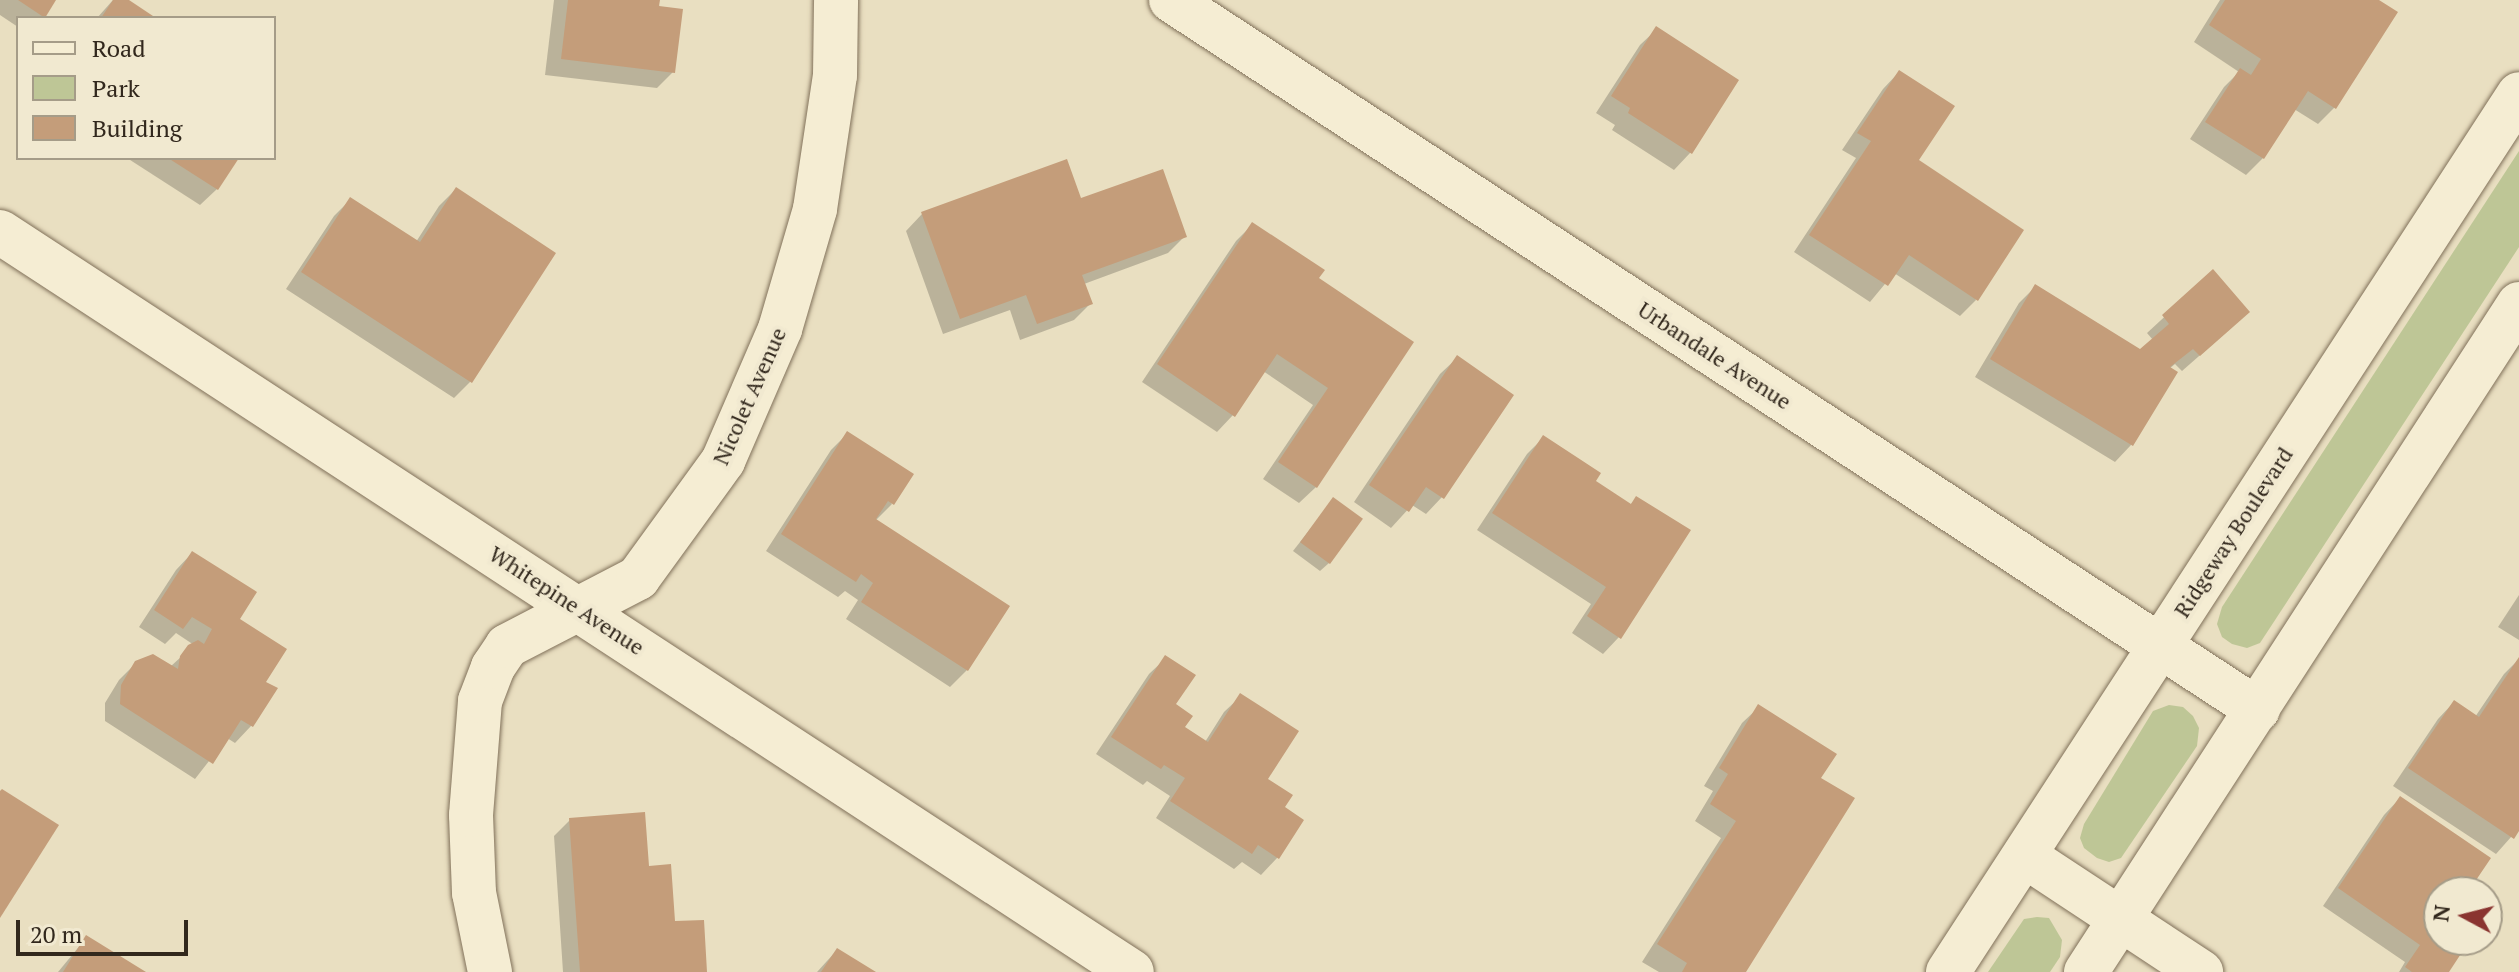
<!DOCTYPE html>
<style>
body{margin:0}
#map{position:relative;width:2519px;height:972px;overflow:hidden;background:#e9dfc1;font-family:"PT Serif",serif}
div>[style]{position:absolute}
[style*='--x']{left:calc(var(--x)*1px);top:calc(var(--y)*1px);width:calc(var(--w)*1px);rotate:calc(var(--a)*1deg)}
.green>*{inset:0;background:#bec696}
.shadow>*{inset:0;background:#0003}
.building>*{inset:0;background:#c49d7a;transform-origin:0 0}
.roads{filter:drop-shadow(0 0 2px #81715a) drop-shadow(0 0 2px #81715a)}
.street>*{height:44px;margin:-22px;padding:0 22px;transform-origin:22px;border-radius:22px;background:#f5edd3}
span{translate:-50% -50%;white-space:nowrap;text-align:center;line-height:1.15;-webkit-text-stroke:8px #f1e9d0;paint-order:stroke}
.street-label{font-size:22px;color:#32281d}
.legend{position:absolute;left:16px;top:16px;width:260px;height:144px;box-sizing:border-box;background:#f1e9d0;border:2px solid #a59c88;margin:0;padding:10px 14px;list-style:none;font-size:24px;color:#32281d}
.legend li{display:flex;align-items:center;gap:16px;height:40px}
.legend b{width:40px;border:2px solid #a59c88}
.north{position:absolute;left:2423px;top:876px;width:80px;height:80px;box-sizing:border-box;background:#f1e9d0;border:2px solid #a59c88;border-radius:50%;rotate:277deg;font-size:22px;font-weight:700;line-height:32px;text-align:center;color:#32281d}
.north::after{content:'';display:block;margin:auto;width:28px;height:36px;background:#8a3430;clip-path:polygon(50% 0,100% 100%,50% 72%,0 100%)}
.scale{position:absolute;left:16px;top:920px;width:172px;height:36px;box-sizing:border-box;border:4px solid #32281d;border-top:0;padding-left:10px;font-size:24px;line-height:28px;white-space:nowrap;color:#32281d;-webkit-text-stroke:6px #f1e9d0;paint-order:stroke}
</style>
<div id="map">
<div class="green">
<i style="clip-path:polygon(2519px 151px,2519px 247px,2260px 643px,2247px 648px,2232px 644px,2222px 637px,2217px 624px,2222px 607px)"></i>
<i style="clip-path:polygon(2169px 705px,2183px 707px,2193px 716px,2199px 728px,2197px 746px,2121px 858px,2109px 862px,2097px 858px,2084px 848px,2080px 838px,2084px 824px,2153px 711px)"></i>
<i style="clip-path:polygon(2037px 917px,2049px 918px,2062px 940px,2060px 957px,2050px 972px,1988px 972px,2024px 919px)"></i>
</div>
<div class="shadow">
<i style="clip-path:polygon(0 0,54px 0,42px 18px,18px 18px,18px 27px,0 15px)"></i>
<i style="clip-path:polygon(113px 0,125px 0,152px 18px,97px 18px)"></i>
<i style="clip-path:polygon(554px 0,658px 0,673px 72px,657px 88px,545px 75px)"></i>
<i style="clip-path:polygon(2220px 0,2375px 0,2334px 108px,2318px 124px,2294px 109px,2263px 158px,2246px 175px,2190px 139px,2224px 87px,2239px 72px,2194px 42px)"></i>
<i style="clip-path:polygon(1657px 29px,1736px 80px,1690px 153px,1674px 170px,1612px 130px,1615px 125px,1596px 113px,1640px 45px)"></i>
<i style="clip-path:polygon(1899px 72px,1917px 161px,1976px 300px,1960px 316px,1894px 273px,1870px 302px,1794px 252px,1856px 158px,1842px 150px,1883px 89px)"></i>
<i style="clip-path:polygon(127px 158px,236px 158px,217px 189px,200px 205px)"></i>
<i style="clip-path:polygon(456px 189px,470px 382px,454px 398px,286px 289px,334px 216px,350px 200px,416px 242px,439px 206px)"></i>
<i style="clip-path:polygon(1080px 201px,1185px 236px,1168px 253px,1084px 284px,1091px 303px,1074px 320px,1020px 340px,1010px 310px,943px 334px,906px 231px,922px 214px)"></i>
<i style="clip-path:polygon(1252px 225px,1316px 279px,1411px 342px,1316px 487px,1299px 503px,1263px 479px,1313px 405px,1263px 371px,1233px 415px,1217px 432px,1142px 382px,1236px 241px)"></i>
<i style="clip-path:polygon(2213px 272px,2231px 328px,2182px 371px,2175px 364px,2169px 369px,2175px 372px,2131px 445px,2115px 462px,1975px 377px,2019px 303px,2035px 287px,2140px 351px,2153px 340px,2147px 333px)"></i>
<i style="clip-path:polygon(1457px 358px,1442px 497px,1426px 514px,1412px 505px,1391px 528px,1354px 502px,1440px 374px)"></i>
<i style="clip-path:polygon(847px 434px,892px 504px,875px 521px,967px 670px,950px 687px,846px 619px,858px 600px,845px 591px,838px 597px,766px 551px,831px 450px)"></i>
<i style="clip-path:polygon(1543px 438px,1593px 482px,1630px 505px,1637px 498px,1619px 637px,1603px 654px,1572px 633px,1591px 604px,1477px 530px,1527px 454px)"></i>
<i style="clip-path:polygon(1333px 500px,1329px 563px,1320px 571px,1293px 551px)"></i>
<i style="clip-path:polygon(192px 553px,238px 620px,263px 682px,275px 689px,251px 726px,235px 743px,227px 738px,195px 779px,105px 721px,105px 703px,119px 680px,136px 663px,170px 667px,194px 645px,176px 633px,165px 644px,139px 627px,176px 570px)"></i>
<i style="clip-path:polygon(2519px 595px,2519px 640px,2498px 627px)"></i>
<i style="clip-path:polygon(1166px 658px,1173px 704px,1182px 727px,1205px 742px,1224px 712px,1241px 696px,1265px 780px,1282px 808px,1302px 821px,1277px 858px,1261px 875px,1242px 862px,1234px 869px,1156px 818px,1170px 796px,1147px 781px,1143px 785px,1096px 754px,1149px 674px)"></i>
<i style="clip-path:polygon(2519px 659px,2519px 828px,2496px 854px,2393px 786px,2438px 719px,2454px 702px,2475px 717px,2504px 674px)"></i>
<i style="clip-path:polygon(1759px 707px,1819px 778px,1744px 972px,1659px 972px,1642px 962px,1721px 838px,1695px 821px,1713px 791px,1704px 786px,1742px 723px)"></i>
<i style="clip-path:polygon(2400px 798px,2466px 892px,2439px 892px,2439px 940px,2468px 940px,2446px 972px,2399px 972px,2405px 962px,2323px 906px,2384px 815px)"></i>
<i style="clip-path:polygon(570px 820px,647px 868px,673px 924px,705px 972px,563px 972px,554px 836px)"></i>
<i style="clip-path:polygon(87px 937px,142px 972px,58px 972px)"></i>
<i style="clip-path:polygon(837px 950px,872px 972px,817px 972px)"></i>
</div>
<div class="building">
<i style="clip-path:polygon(18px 0,56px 0,45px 18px)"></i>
<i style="clip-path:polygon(113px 0,129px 0,156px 18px,101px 18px)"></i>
<i style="clip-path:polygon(568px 0,660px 0,659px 6px,683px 9px,675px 73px,561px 59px)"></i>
<i style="clip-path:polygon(2225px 0,2379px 0,2398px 12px,2336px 109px,2308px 91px,2264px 159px,2205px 122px,2240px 68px,2251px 75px,2261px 59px,2209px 25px)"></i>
<i style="clip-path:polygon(1656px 26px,1739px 80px,1692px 154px,1628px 113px,1630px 108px,1611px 96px)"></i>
<i style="clip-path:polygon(1899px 70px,1955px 106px,1919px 160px,2024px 230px,1978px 301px,1909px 255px,1888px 286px,1809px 235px,1871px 141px,1857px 133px)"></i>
<i style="clip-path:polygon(168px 158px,239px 158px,218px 190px)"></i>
<i style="clip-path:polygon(1067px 159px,1081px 198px,1163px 169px,1187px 237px,1082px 275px,1093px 304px,1037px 324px,1026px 295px,960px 319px,921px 212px)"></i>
<i style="clip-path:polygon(456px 187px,556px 253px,472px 383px,301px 272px,350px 197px,420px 242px)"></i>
<i style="clip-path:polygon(1252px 222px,1325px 270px,1319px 278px,1414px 342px,1317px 488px,1278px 462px,1328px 388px,1277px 354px,1235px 417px,1157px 364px)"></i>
<i style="clip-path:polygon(2213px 269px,2250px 312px,2200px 356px,2193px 349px,2170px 367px,2178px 372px,2133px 446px,1990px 359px,2035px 284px,2140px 349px,2169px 324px,2162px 315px)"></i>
<i style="clip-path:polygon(1457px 355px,1514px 395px,1444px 499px,1426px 487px,1409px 512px,1369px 485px)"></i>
<i style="clip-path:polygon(847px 431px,914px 474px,894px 505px,888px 501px,876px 519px,1010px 606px,968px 671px,861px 602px,873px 583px,861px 574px,856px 582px,781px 534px)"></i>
<i style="clip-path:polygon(1543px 435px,1601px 473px,1596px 481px,1631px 504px,1636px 496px,1691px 530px,1621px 639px,1587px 616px,1606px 587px,1492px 513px)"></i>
<i style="left:1333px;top:497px;width:37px;height:56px;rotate:36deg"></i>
<i style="clip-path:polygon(192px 551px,257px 592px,240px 619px,287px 649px,266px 682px,278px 688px,253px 727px,241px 720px,213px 764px,120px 704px,121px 685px,135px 661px,153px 654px,178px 669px,180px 656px,188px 645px,198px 640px,204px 644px,212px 629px,192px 617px,183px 629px,154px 610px)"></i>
<i style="clip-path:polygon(1165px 655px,1196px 675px,1176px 704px,1193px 716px,1185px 727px,1208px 742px,1240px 693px,1299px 731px,1268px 779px,1293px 795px,1285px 807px,1304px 820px,1279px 859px,1258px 845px,1252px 854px,1170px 801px,1185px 778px,1164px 765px,1161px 769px,1111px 737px)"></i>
<i style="clip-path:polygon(2519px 657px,2519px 831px,2514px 839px,2408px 768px,2454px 700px,2479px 717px)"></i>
<i style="clip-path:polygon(1758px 704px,1837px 754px,1821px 778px,1855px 798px,1746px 972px,1682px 972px,1687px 963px,1657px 944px,1736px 821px,1710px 804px,1728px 774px,1719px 768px)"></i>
<i style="clip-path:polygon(2px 789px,59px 825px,0 918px,0 791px)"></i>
<i style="clip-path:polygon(2400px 796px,2491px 858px,2468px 892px,2439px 892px,2439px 940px,2470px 940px,2449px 972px,2412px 972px,2405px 967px,2420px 945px,2338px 888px)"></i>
<i style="clip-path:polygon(645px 812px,649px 866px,671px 864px,675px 921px,704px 920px,707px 972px,580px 972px,569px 818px)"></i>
<i style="clip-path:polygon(86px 935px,146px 972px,63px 972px)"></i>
<i style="clip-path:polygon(837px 948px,876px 972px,821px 972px)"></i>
</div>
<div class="roads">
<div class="street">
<i style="--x:1171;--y:0;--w:1298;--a:33.15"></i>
<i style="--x:0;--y:232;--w:1352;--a:33.17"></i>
<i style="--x:2025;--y:856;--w:211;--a:33.4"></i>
<i style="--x:490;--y:972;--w:81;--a:-101.4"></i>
<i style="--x:474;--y:893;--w:78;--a:-92.2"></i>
<i style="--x:471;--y:815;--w:114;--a:-85.5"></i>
<i style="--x:480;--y:701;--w:36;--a:-69"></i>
<i style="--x:493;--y:667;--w:25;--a:-56"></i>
<i style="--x:507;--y:646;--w:148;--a:-27.4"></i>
<i style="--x:638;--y:578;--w:145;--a:-54"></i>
<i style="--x:723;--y:461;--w:144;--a:-66.6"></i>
<i style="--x:780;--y:329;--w:125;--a:-73.7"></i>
<i style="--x:815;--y:209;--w:135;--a:-81.5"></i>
<i style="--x:835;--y:75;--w:75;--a:-89.2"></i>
<i style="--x:1948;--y:972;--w:1047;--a:-56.96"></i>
<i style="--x:2086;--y:972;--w:796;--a:-57.05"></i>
</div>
</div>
<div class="street-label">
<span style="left:1715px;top:355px;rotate:33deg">Urbandale Avenue</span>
<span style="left:749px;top:396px;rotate:-66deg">Nicolet Avenue</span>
<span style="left:2233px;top:532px;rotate:-57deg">Ridgeway Boulevard</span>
<span style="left:567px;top:600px;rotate:33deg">Whitepine Avenue</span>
</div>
<ul class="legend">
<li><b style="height:10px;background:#f5edd3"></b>Road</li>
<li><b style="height:22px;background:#bec696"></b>Park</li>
<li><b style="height:22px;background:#c49d7a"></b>Building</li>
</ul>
<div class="north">N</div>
<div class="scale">20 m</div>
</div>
